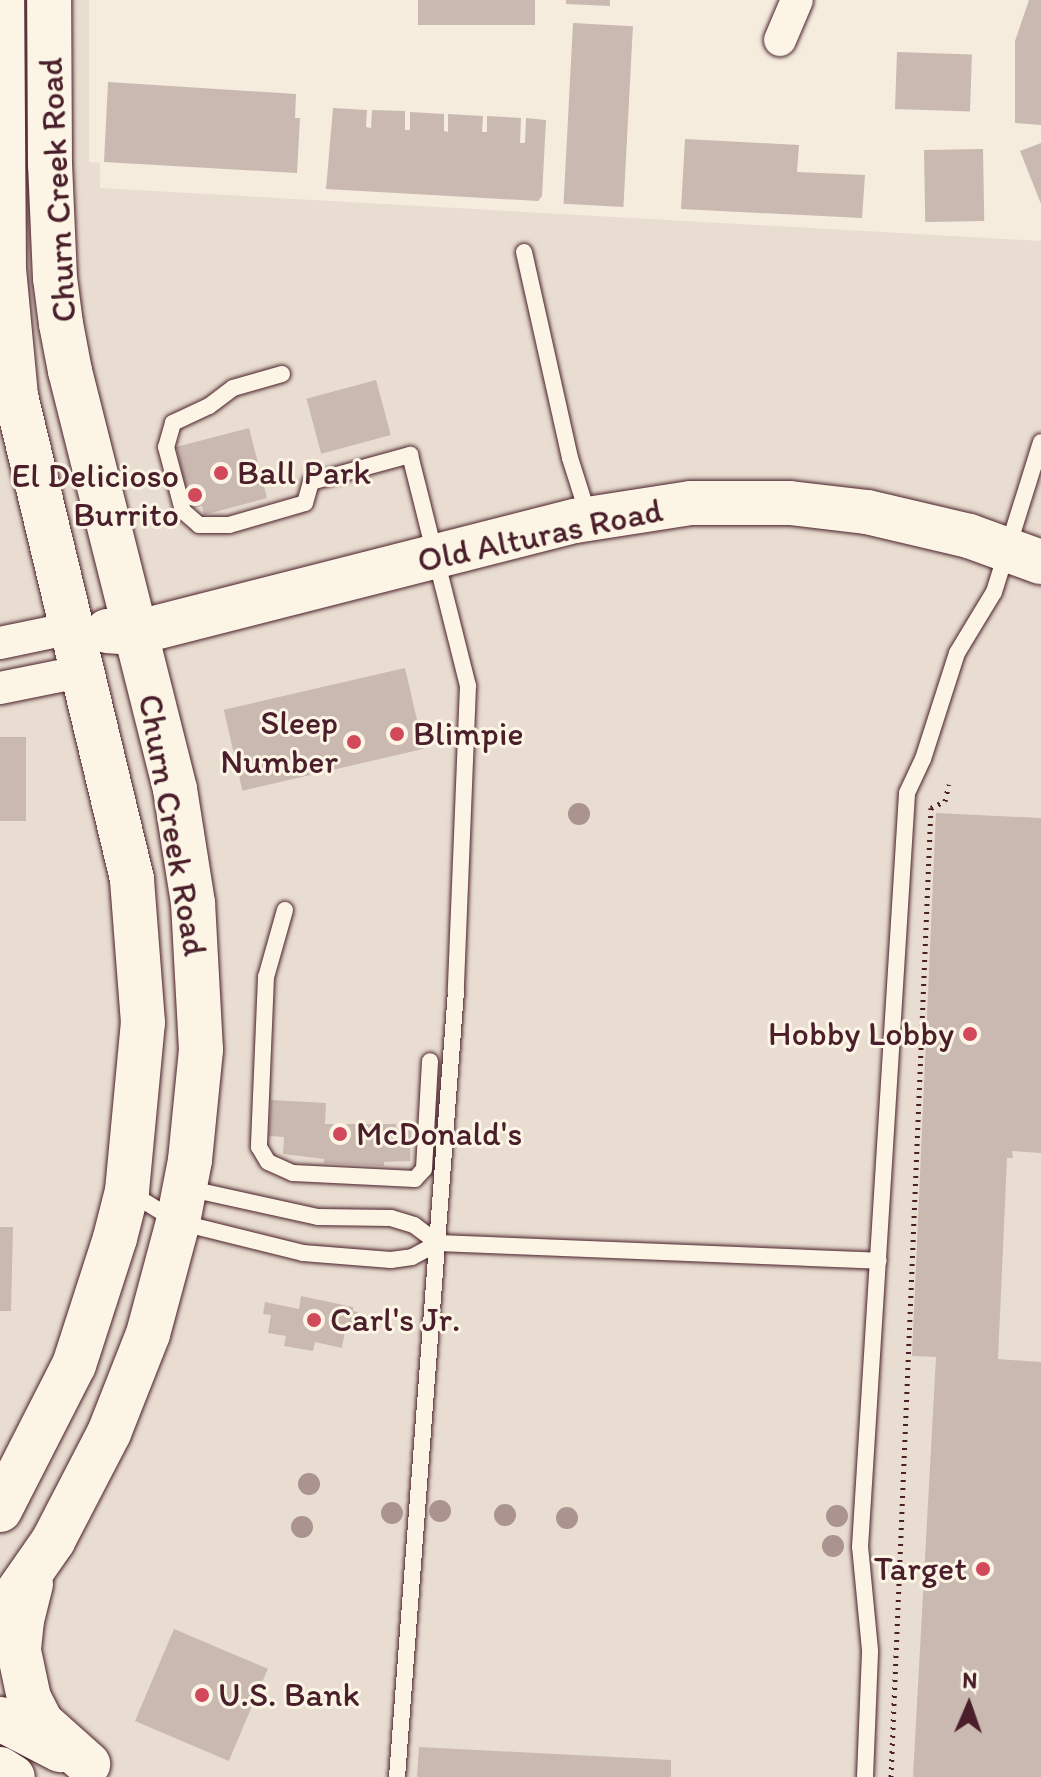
<!DOCTYPE html>
<style>
body{margin:0}
#map{position:relative;width:1041px;height:1777px;overflow:hidden;background:#f5ecde;font-family:Itim,sans-serif}
div>[style]{position:absolute}
[style*='--x']{left:calc(var(--x)*1px);top:calc(var(--y)*1px);width:calc(var(--w)*1px);rotate:calc(var(--a)*1deg)}
.built>*{inset:0;background:#e8ddd0}
.building>*{inset:0;background:#cab9b1;transform-origin:0 0}
.path>*{height:5px;margin-top:-2.5px;transform-origin:0;background:repeating-linear-gradient(90deg,#4a1f2b 0 2px,transparent 0 8px)}
.roads{filter:drop-shadow(0 0 2px #4a1f2b) drop-shadow(0 0 2px #4a1f2b)}
.service>*{height:16px;margin:-8px;padding:0 8px;transform-origin:8px;border-radius:8px;background:#fcf5e5}
.minor>*{height:32px;margin:-16px;padding:0 16px;transform-origin:16px;border-radius:16px;background:#fcf5e5}
.secondary>*{height:44px;margin:-22px;padding:0 22px;transform-origin:22px;border-radius:22px;background:#fcf5e5}
.trees>*{width:22px;height:22px;margin:-11px;border-radius:50%;background:#ab9390}
.dots>*{width:22px;height:22px;translate:-50% -50%;box-sizing:border-box;border:4px solid #fcf5e5;border-radius:50%}
span{translate:-50% -50%;white-space:nowrap;text-align:center;line-height:1.15;-webkit-text-stroke:6px #fcf5e5;paint-order:stroke}
.street-label{font-size:34px;color:#4a1f2b}
.poi-label{font-size:34px;color:#4a1f2b}
.left{translate:0 -50%;text-align:left}
.right{translate:-100% -50%;text-align:right}
.north{position:absolute;left:929px;top:1665px;width:80px;height:80px;-webkit-text-stroke:6px #fcf5e5;paint-order:stroke;rotate:2deg;font-size:22px;font-weight:700;line-height:32px;text-align:center;color:#4a1f2b}
.north::after{content:'';display:block;margin:auto;width:28px;height:36px;background:#4a1f2b;clip-path:polygon(50% 0,100% 100%,50% 72%,0 100%)}
</style>
<div id="map">
<div class="built">
<i style="clip-path:polygon(0 0,89px 0,89px 162px,100px 163px,100px 188px,1041px 241px,1041px 1777px,0 1777px)"></i>
</div>
<div class="building">
<i style="left:418px;top:0;width:117px;height:25px"></i>
<i style="clip-path:polygon(566px 0,610px 0,610px 6px,566px 4px)"></i>
<i style="clip-path:polygon(1029px 0,1041px 0,1041px 125px,1015px 123px,1015px 41px)"></i>
<i style="left:573px;top:23px;width:60px;height:181px;rotate:3deg"></i>
<i style="left:897px;top:52px;width:75px;height:57px;rotate:2deg"></i>
<i style="clip-path:polygon(108px 82px,296px 94px,295px 118px,300px 118px,297px 173px,104px 162px)"></i>
<i style="clip-path:polygon(333px 108px,367px 110px,366px 127px,371px 128px,372px 110px,405px 111px,405px 130px,410px 130px,410px 112px,444px 114px,444px 131px,448px 132px,448px 114px,483px 116px,482px 132px,487px 132px,487px 116px,521px 118px,520px 143px,525px 143px,526px 118px,546px 120px,542px 196px,538px 201px,326px 189px)"></i>
<i style="clip-path:polygon(685px 139px,799px 145px,797px 172px,865px 175px,862px 218px,681px 209px)"></i>
<i style="clip-path:polygon(1041px 143px,1041px 204px,1020px 151px)"></i>
<i style="left:983px;top:149px;width:72px;height:59px;rotate:89deg"></i>
<i style="left:376px;top:380px;width:57px;height:72px;rotate:75deg"></i>
<i style="clip-path:polygon(249px 428px,267px 498px,204px 515px,202px 506px,191px 509px,176px 447px)"></i>
<i style="left:405px;top:668px;width:83px;height:186px;rotate:77deg"></i>
<i style="left:0;top:737px;width:26px;height:84px"></i>
<i style="clip-path:polygon(936px 813px,1041px 818px,1041px 1153px,1012px 1151px,1013px 1158px,1007px 1158px,998px 1359px,1041px 1362px,1041px 1777px,913px 1777px,936px 1357px,912px 1356px)"></i>
<i style="clip-path:polygon(271px 1100px,326px 1103px,325px 1124px,396px 1124px,396px 1128px,411px 1131px,410px 1161px,384px 1162px,384px 1166px,324px 1163px,324px 1159px,283px 1154px,284px 1137px,269px 1136px)"></i>
<i style="clip-path:polygon(0 1227px,13px 1227px,11px 1311px,0 1311px)"></i>
<i style="clip-path:polygon(301px 1296px,353px 1307px,353px 1311px,358px 1312px,356px 1327px,346px 1325px,342px 1348px,315px 1342px,313px 1351px,284px 1346px,286px 1336px,268px 1333px,271px 1315px,263px 1314px,265px 1302px,299px 1309px)"></i>
<i style="left:174px;top:1629px;width:102px;height:100px;rotate:23deg"></i>
<i style="clip-path:polygon(419px 1747px,671px 1760px,671px 1777px,417px 1777px)"></i>
</div>
<div class="path">
<i style="--x:891;--y:1777;--w:970;--a:-87.64"></i>
<i style="--x:931;--y:808;--w:16;--a:-27"></i>
<i style="--x:945;--y:801;--w:17;--a:-77"></i>
</div>
<div class="roads">
<div class="service">
<i style="--x:524;--y:252;--w:211;--a:77.4"></i>
<i style="--x:570;--y:458;--w:63;--a:72.4"></i>
<i style="--x:282;--y:374;--w:51;--a:164.1"></i>
<i style="--x:233;--y:388;--w:30;--a:143"></i>
<i style="--x:209;--y:406;--w:40;--a:155"></i>
<i style="--x:173;--y:423;--w:25;--a:106"></i>
<i style="--x:166;--y:447;--w:66;--a:75.1"></i>
<i style="--x:183;--y:511;--w:21;--a:41"></i>
<i style="--x:199;--y:525;--w:30;--a:0"></i>
<i style="--x:229;--y:525;--w:79;--a:-16.1"></i>
<i style="--x:305;--y:503;--w:22;--a:-74"></i>
<i style="--x:311;--y:482;--w:103;--a:-15.3"></i>
<i style="--x:410;--y:455;--w:238;--a:75.9"></i>
<i style="--x:468;--y:686;--w:305;--a:92.3"></i>
<i style="--x:456;--y:991;--w:788;--a:94.29"></i>
<i style="--x:285;--y:910;--w:70;--a:105.8"></i>
<i style="--x:266;--y:977;--w:170;--a:92.4"></i>
<i style="--x:259;--y:1147;--w:17;--a:59"></i>
<i style="--x:268;--y:1162;--w:27;--a:24"></i>
<i style="--x:293;--y:1173;--w:122;--a:2.8"></i>
<i style="--x:415;--y:1179;--w:13;--a:-48"></i>
<i style="--x:424;--y:1169;--w:108;--a:-86.8"></i>
<i style="--x:186;--y:1188;--w:135;--a:12.4"></i>
<i style="--x:318;--y:1217;--w:73;--a:0.8"></i>
<i style="--x:391;--y:1218;--w:24;--a:17"></i>
<i style="--x:414;--y:1225;--w:30;--a:37"></i>
<i style="--x:129;--y:1192;--w:57;--a:31.5"></i>
<i style="--x:178;--y:1222;--w:129;--a:13.9"></i>
<i style="--x:303;--y:1253;--w:88;--a:4.5"></i>
<i style="--x:391;--y:1260;--w:21;--a:-8"></i>
<i style="--x:412;--y:1257;--w:30;--a:-28"></i>
<i style="--x:438;--y:1243;--w:441;--a:2.3"></i>
<i style="--x:865;--y:1777;--w:127;--a:-87.7"></i>
<i style="--x:870;--y:1650;--w:103;--a:-95.5"></i>
<i style="--x:860;--y:1547;--w:755;--a:-86.43"></i>
<i style="--x:907;--y:793;--w:38;--a:-65"></i>
<i style="--x:923;--y:759;--w:111;--a:-72.2"></i>
<i style="--x:957;--y:653;--w:71;--a:-58.8"></i>
<i style="--x:994;--y:592;--w:157;--a:-72.6"></i>
</div>
<div class="minor">
<i style="--x:780;--y:40;--w:43;--a:-67"></i>
<i style="--x:0;--y:643;--w:74;--a:-11.8"></i>
<i style="--x:0;--y:688;--w:86;--a:-11.4"></i>
</div>
<div class="secondary">
<i style="--x:107;--y:631;--w:28;--a:4"></i>
<i style="--x:135;--y:633;--w:454;--a:-14.3"></i>
<i style="--x:575;--y:521;--w:117;--a:-8.8"></i>
<i style="--x:691;--y:503;--w:99;--a:0"></i>
<i style="--x:790;--y:503;--w:78;--a:6.7"></i>
<i style="--x:867;--y:512;--w:105;--a:13.2"></i>
<i style="--x:969;--y:536;--w:77;--a:19.9"></i>
<i style="--x:0;--y:1510;--w:163;--a:-63"></i>
<i style="--x:74;--y:1365;--w:133;--a:-72.1"></i>
<i style="--x:115;--y:1238;--w:49;--a:-75.7"></i>
<i style="--x:127;--y:1191;--w:169;--a:-84.6"></i>
<i style="--x:143;--y:1023;--w:144;--a:-94.4"></i>
<i style="--x:132;--y:879;--w:497;--a:-103.5"></i>
<i style="--x:16;--y:396;--w:129;--a:-95.4"></i>
<i style="--x:4;--y:268;--w:268;--a:-90.4"></i>
<i style="--x:31;--y:1584;--w:37;--a:104"></i>
<i style="--x:22;--y:1620;--w:31;--a:96"></i>
<i style="--x:19;--y:1651;--w:48;--a:78"></i>
<i style="--x:29;--y:1698;--w:28;--a:63"></i>
<i style="--x:42;--y:1723;--w:62;--a:41.7"></i>
<i style="--x:0;--y:1617;--w:93;--a:-55.1"></i>
<i style="--x:53;--y:1541;--w:122;--a:-62.6"></i>
<i style="--x:109;--y:1433;--w:106;--a:-68.5"></i>
<i style="--x:148;--y:1334;--w:116;--a:-75"></i>
<i style="--x:178;--y:1222;--w:63;--a:-79"></i>
<i style="--x:190;--y:1160;--w:111;--a:-84.3"></i>
<i style="--x:201;--y:1050;--w:147;--a:-93.1"></i>
<i style="--x:193;--y:903;--w:115;--a:-99"></i>
<i style="--x:175;--y:789;--w:431;--a:-104.1"></i>
<i style="--x:70;--y:371;--w:48;--a:-100.8"></i>
<i style="--x:61;--y:324;--w:46;--a:-97.4"></i>
<i style="--x:55;--y:278;--w:113;--a:-92.5"></i>
<i style="--x:50;--y:165;--w:165;--a:-90.3"></i>
<i style="--x:0;--y:1719;--w:68;--a:27.3"></i>
<i style="--x:0;--y:1769;--w:15;--a:32"></i>
</div>
</div>
<div class="trees">
<i style="left:579px;top:814px"></i>
<i style="left:309px;top:1484px"></i>
<i style="left:440px;top:1511px"></i>
<i style="left:392px;top:1513px"></i>
<i style="left:505px;top:1515px"></i>
<i style="left:837px;top:1516px"></i>
<i style="left:567px;top:1518px"></i>
<i style="left:302px;top:1527px"></i>
<i style="left:833px;top:1546px"></i>
</div>
<div class="dots">
<i style="left:221px;top:473px;background:#d1495b"></i>
<i style="left:195px;top:495px;background:#d1495b"></i>
<i style="left:397px;top:734px;background:#d1495b"></i>
<i style="left:354px;top:742px;background:#d1495b"></i>
<i style="left:970px;top:1034px;background:#d1495b"></i>
<i style="left:340px;top:1134px;background:#d1495b"></i>
<i style="left:314px;top:1320px;background:#d1495b"></i>
<i style="left:983px;top:1569px;background:#d1495b"></i>
<i style="left:202px;top:1695px;background:#d1495b"></i>
</div>
<div class="street-label">
<span style="left:57px;top:190px;rotate:-93deg">Churn Creek Road</span>
<span style="left:540px;top:535px;rotate:-12deg">Old Alturas Road</span>
<span style="left:173px;top:825px;rotate:80deg">Churn Creek Road</span>
</div>
<div class="poi-label">
<span class="left" style="left:237px;top:473px">Ball Park</span>
<span class="right" style="left:179px;top:495px">El Delicioso<br>Burrito</span>
<span class="right" style="left:338px;top:742px">Sleep<br>Number</span>
<span class="left" style="left:413px;top:734px">Blimpie</span>
<span class="right" style="left:954px;top:1034px">Hobby Lobby</span>
<span class="left" style="left:356px;top:1134px">McDonald's</span>
<span class="left" style="left:330px;top:1320px">Carl's Jr.</span>
<span class="right" style="left:967px;top:1569px">Target</span>
<span class="left" style="left:218px;top:1695px">U.S. Bank</span>
</div>
<div class="north">N</div>
</div>
